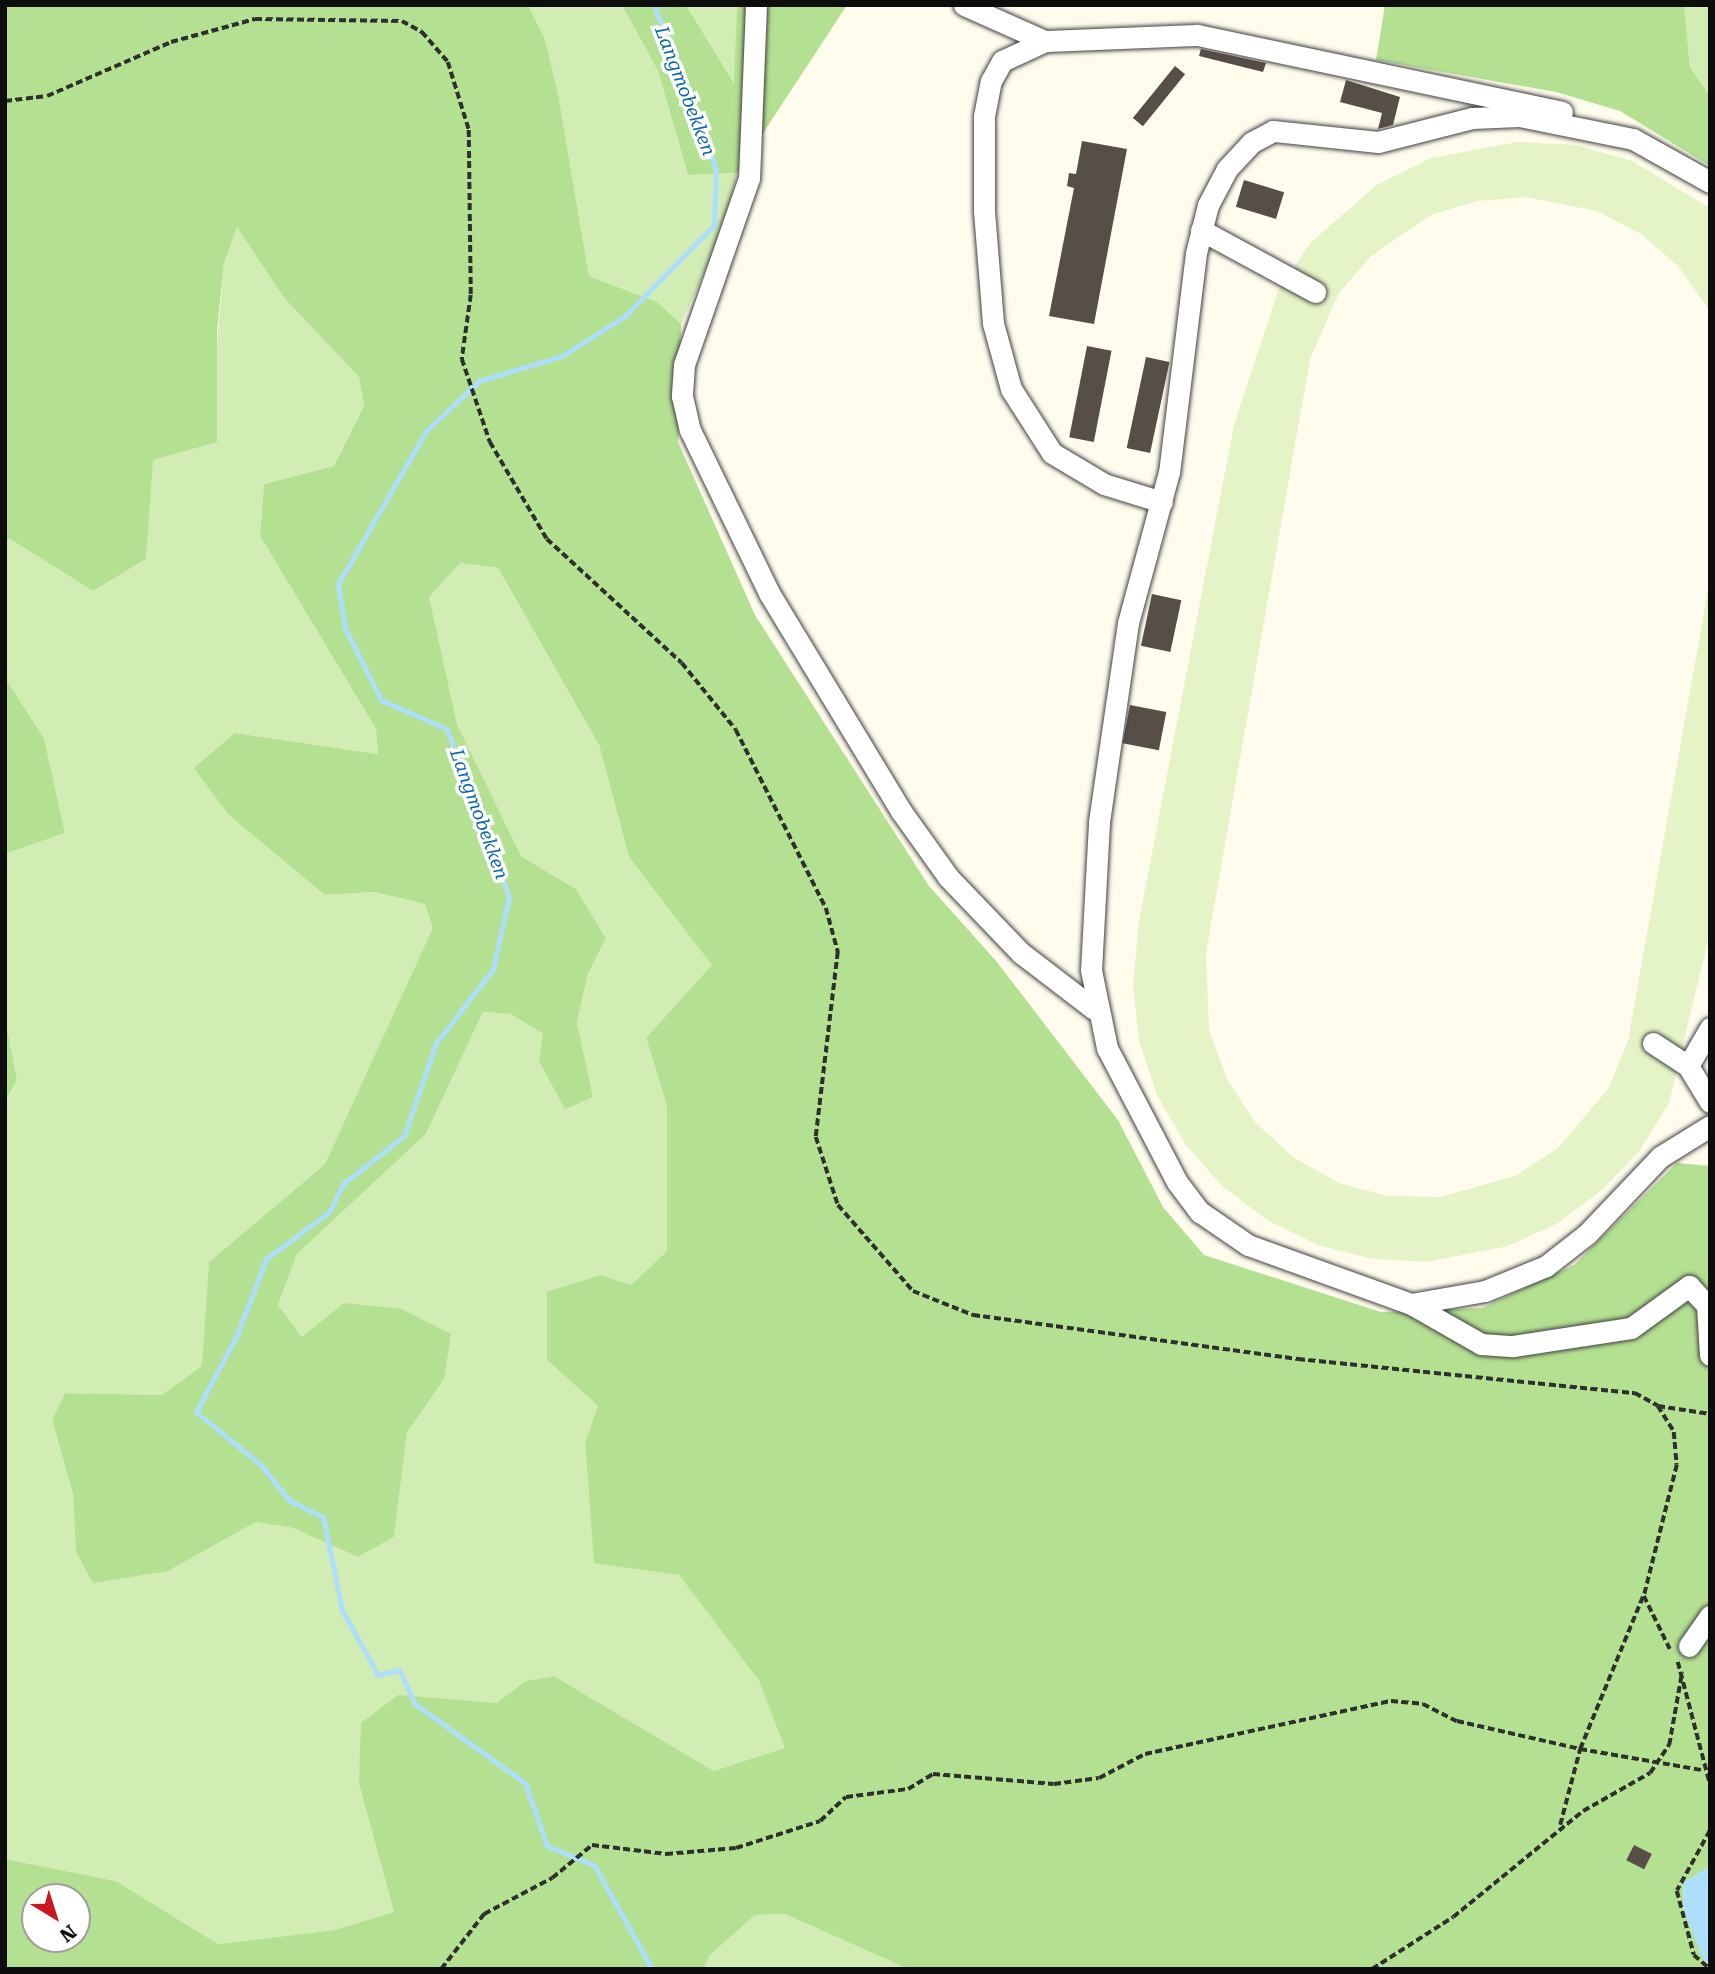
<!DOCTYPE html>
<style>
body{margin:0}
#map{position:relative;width:1715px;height:1974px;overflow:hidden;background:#fffced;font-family:"Roboto Serif",serif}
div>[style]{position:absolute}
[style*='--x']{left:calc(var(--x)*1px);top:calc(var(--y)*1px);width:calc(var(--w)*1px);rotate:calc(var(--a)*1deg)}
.green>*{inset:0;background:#d1edb3}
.forest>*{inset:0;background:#b4e091}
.pitch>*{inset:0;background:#e4f4c6}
.water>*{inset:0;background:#addefc}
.stream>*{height:5px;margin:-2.5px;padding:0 2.5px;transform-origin:2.5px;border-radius:2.5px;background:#addefc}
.building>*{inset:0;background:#574e48;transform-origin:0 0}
.path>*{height:3.5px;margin-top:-1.75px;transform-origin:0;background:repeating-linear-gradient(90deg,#2f2f2f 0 7px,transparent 0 10.5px)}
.roads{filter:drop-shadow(0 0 2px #404040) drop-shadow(0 0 2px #404040)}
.minor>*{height:21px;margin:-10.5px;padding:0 10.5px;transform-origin:10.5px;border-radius:10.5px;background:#fff}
span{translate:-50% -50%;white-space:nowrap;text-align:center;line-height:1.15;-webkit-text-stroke:7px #fff;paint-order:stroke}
.water-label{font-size:19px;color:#0b65ab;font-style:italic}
.frame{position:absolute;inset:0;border:7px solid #0d0d0d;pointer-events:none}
.north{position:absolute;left:21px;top:1883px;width:70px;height:70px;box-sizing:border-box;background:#fff;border:2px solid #9e9e9e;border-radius:50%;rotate:142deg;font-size:19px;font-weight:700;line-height:28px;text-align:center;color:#0d0d0d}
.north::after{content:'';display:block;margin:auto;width:24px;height:32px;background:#ca1821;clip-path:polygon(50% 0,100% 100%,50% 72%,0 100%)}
</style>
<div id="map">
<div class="green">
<i style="clip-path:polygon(528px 5px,622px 5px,658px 71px,688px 175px,737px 173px,721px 235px,681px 324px,657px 302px,589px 276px,558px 93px,545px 39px)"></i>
<i style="clip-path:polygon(686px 5px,737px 5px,735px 84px)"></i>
<i style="clip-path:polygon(1684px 5px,1710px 5px,1710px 96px,1690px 67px)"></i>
<i style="clip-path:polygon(237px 226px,284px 298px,359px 377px,364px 406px,334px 466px,264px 484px,260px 536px,376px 729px,378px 754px,235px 733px,325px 895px,373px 892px,426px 904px,434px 928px,325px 1164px,209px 1262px,203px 1366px,162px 1395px,65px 1393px,52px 1420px,73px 1494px,76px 1552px,168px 1571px,256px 1522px,293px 1528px,358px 1557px,394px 1537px,407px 1433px,444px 1379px,302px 1337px,278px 1305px,297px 1254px,426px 1134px,483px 1012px,511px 1014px,543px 1034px,593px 1097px,577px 1022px,588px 974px,606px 938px,576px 889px,521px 856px,457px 724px,428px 597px,460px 563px,498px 568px,599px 745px,629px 857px,713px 965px,646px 1038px,667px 1106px,667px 1251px,631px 1285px,601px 1275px,547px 1360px,598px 1406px,585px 1442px,594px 1562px,679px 1575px,759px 1681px,786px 1749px,714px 1771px,554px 1676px,525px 1681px,497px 1703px,397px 1696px,359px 1784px,394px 1912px,334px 1930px,218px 1944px,116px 1881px,5px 1859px,5px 1102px,17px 1080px,5px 1017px,5px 854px,65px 833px,44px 738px,5px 678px,5px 542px,10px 539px,93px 591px,146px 559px,152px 460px,215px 368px,224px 263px)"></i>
<i style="clip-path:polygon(785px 1914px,908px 1969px,704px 1969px,709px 1956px,755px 1915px)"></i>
</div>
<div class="forest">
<i style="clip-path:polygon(evenodd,5px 5px,528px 5px,545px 39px,558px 93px,589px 276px,657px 302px,681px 324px,678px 442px,755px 615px,929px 886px,997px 962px,1118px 1120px,1163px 1207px,1204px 1255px,1381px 1312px,1482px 1308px,1574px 1265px,1677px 1163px,1710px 1166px,1710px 1866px,1683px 1884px,1684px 1911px,1710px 1969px,908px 1969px,785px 1914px,755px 1915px,709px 1956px,704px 1969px,5px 1969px,5px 1859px,116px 1881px,218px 1944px,334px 1930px,394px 1912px,359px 1784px,361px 1723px,398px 1695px,497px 1703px,525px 1681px,554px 1676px,714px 1771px,785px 1748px,759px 1681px,679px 1575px,594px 1563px,585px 1442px,598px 1406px,547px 1360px,547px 1292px,601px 1275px,631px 1285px,667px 1251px,667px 1106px,646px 1038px,712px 965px,629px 857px,599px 745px,498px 568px,460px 563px,429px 597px,457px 724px,521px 856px,576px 889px,606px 938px,588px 974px,577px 1022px,593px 1097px,565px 1109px,539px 1061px,543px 1034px,511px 1014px,483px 1012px,426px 1134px,297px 1254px,278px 1305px,302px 1337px,344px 1303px,402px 1309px,451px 1334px,444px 1379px,407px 1433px,394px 1537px,358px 1557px,293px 1528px,256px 1522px,168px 1571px,93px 1583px,76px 1552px,73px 1494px,52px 1420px,65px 1393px,162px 1395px,202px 1366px,209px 1262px,325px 1164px,433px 928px,425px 904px,374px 892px,325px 895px,229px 815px,194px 768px,235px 733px,378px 754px,376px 729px,260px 536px,264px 484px,334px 466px,364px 406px,359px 377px,284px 298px,237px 227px,224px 263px,217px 331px,217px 442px,153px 460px,146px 559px,93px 591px,10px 539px,5px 542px,5px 5px,35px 1897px,77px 1897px,77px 1939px,35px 1939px,35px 1897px)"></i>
<i style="clip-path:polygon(622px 5px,686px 5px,734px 83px,737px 5px,847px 5px,737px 173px,688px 175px,658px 71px)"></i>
<i style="clip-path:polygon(1385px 5px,1684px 5px,1690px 67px,1710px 96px,1710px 166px,1620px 111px,1556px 92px,1376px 60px)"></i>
<i style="clip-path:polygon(5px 678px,44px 738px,65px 833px,5px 854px)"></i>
<i style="clip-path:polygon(5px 1017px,17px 1080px,5px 1102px)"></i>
</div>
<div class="pitch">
<i style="clip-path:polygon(1517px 142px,1576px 145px,1632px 161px,1710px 208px,1710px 311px,1678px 266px,1641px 234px,1597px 211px,1526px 197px,1477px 201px,1431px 215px,1371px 256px,1339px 293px,1310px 359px,1206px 953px,1209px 1030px,1227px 1079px,1255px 1122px,1293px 1157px,1339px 1183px,1388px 1196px,1440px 1197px,1515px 1176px,1558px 1148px,1608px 1089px,1628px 1041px,1710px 578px,1710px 933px,1669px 1103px,1640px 1150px,1602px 1190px,1558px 1223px,1508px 1246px,1427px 1262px,1372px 1259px,1318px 1245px,1267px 1220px,1222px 1186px,1185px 1144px,1157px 1095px,1139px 1041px,1133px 985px,1139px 921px,1234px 425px,1278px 291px,1311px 242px,1378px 184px,1431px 158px)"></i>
</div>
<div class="water">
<i style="clip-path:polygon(1710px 1866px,1710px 1961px,1704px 1962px,1684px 1911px,1683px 1883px)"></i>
</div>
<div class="stream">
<i style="--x:652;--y:1969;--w:119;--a:-119.1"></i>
<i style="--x:594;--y:1865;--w:51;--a:-158"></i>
<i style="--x:547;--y:1846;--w:67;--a:-109.2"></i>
<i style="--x:525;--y:1783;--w:135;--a:-144.3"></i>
<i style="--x:415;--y:1704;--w:38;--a:-115"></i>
<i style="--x:399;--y:1670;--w:22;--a:167"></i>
<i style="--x:378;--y:1675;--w:74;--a:-119"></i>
<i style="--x:342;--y:1610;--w:95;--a:-101.5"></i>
<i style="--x:323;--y:1517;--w:37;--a:-154"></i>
<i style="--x:290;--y:1501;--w:46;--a:-128.9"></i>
<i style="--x:261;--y:1465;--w:84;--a:-140.8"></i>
<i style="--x:196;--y:1412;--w:87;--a:-62"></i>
<i style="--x:237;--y:1335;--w:81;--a:-69.1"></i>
<i style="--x:266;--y:1259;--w:79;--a:-36.7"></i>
<i style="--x:329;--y:1212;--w:33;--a:-63"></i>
<i style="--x:344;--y:1183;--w:76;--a:-38.1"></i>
<i style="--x:404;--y:1136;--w:98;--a:-71"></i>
<i style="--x:436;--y:1043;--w:93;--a:-52.4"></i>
<i style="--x:493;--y:969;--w:74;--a:-77.5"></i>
<i style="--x:509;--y:897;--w:179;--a:-110.3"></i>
<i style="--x:447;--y:729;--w:72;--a:-156.3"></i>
<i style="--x:381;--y:700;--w:80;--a:-116.6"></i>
<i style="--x:345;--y:628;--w:45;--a:-99"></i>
<i style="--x:338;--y:584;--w:177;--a:-60.1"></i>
<i style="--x:426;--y:431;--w:73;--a:-43.3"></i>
<i style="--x:479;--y:381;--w:87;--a:-16.8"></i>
<i style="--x:562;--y:356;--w:75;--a:-32.4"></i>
<i style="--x:625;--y:316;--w:127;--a:-45.6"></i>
<i style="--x:714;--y:225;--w:56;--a:-88"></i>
<i style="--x:716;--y:169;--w:175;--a:-110.7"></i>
</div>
<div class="building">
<i style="clip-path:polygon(1201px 49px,1266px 63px,1263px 72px,1199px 56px)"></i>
<i style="left:1175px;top:66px;width:13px;height:67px;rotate:39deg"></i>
<i style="clip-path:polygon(1346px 80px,1400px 97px,1393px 125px,1378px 129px,1382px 113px,1340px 102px)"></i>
<i style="clip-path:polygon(1082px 141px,1127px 149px,1094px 324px,1049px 316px,1074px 188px,1067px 186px,1069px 173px,1076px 174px)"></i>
<i style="left:1244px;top:180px;width:42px;height:28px;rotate:17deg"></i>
<i style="left:1087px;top:346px;width:25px;height:93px;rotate:11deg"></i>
<i style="left:1146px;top:357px;width:24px;height:93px;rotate:12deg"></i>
<i style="left:1152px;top:594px;width:30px;height:53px;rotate:12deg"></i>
<i style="left:1130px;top:705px;width:37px;height:39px;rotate:11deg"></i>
<i style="left:1634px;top:1845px;width:20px;height:17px;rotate:27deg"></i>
</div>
<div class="path">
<i style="--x:5;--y:101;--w:42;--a:-6.8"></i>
<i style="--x:47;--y:96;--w:135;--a:-23.5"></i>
<i style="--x:171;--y:42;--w:87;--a:-15.3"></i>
<i style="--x:255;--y:19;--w:147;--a:0.8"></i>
<i style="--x:402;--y:21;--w:23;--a:29"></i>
<i style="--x:422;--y:32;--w:40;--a:49"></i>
<i style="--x:448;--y:62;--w:71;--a:72.8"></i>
<i style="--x:469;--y:130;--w:165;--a:89.3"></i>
<i style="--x:471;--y:295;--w:65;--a:98"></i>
<i style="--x:462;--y:359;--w:88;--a:71.4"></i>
<i style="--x:490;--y:442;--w:113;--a:59.6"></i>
<i style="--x:547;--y:539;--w:183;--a:42.6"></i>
<i style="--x:682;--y:663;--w:86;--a:51.1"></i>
<i style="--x:736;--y:730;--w:199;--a:63.2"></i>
<i style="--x:826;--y:908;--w:46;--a:74.7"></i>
<i style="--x:838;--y:952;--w:186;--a:96.8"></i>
<i style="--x:816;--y:1137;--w:71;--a:72.1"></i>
<i style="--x:838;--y:1205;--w:114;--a:48.9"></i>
<i style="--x:913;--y:1291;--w:65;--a:21.8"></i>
<i style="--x:973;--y:1315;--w:328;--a:7.7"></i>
<i style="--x:1298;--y:1359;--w:339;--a:5.8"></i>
<i style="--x:1635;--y:1393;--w:26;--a:29"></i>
<i style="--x:1658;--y:1406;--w:31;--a:58"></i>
<i style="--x:1674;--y:1432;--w:33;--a:85"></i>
<i style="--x:1677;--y:1465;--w:135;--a:104.1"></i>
<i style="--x:1644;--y:1596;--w:59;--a:63.9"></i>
<i style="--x:1658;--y:1406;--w:53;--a:8.7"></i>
<i style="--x:1678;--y:1662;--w:126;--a:75.3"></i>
<i style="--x:1560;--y:1825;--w:79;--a:-75.3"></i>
<i style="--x:1580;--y:1749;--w:165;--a:-67.6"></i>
<i style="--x:1710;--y:1831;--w:68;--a:118.8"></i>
<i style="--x:1677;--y:1891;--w:66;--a:75.1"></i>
<i style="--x:1694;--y:1955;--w:21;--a:41"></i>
<i style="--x:441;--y:1969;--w:70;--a:-52"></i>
<i style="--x:484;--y:1914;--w:77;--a:-27.9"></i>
<i style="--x:552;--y:1878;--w:52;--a:-39.5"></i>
<i style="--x:592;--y:1845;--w:75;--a:6.9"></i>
<i style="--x:666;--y:1854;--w:70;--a:-4.9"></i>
<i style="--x:736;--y:1848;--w:88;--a:-17.8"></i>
<i style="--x:820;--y:1821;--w:35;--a:-43"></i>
<i style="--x:846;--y:1797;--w:63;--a:-7.4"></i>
<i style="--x:908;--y:1789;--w:29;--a:-31"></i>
<i style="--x:933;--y:1774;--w:121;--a:4.7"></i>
<i style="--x:1054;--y:1784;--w:45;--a:-7.6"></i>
<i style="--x:1099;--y:1778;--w:52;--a:-27.6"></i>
<i style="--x:1145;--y:1754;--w:252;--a:-12.2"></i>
<i style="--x:1391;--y:1701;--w:32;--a:5"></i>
<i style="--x:1423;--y:1704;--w:38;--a:27"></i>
<i style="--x:1457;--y:1721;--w:126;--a:12.8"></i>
<i style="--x:1580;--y:1749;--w:124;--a:9.8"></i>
<i style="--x:1372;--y:1969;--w:96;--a:-32.7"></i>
<i style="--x:1453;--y:1917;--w:168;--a:-39.2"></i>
<i style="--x:1583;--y:1811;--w:77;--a:-29.6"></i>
<i style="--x:1650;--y:1773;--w:34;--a:-56"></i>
<i style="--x:1669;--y:1745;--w:74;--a:-79.9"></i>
</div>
<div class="roads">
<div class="minor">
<i style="--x:756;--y:5;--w:173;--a:92.3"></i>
<i style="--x:749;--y:178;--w:198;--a:109.2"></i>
<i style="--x:684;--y:365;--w:31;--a:94"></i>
<i style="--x:682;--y:396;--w:35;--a:77"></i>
<i style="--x:690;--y:430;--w:181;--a:64.1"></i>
<i style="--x:769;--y:593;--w:255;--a:58.8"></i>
<i style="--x:901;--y:811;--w:81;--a:54.5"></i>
<i style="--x:948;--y:877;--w:105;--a:46.2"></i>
<i style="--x:1021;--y:953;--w:92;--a:37.5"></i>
<i style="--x:964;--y:5;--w:89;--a:24"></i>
<i style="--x:1710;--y:182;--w:88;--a:-150.8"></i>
<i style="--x:1633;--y:139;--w:116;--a:-168.6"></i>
<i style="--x:1519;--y:116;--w:47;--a:177.6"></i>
<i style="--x:1472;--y:118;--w:97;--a:165.7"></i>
<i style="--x:1378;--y:142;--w:106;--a:-174"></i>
<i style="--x:1273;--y:131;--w:24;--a:152"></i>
<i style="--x:1252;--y:142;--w:37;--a:133"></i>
<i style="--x:1227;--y:169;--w:41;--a:117.8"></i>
<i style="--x:1208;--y:205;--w:49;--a:104"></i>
<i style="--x:1196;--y:253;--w:221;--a:97"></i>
<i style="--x:1169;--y:472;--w:156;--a:105.2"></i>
<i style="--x:1128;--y:623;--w:202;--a:98.3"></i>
<i style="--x:1099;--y:823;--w:147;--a:93.1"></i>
<i style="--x:1091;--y:970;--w:80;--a:78.4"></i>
<i style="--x:1107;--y:1048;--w:151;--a:62.4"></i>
<i style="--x:1177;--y:1182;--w:38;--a:53"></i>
<i style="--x:1200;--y:1212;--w:58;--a:34.5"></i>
<i style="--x:1248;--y:1245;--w:173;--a:19.9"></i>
<i style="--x:1411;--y:1304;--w:75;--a:-10"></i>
<i style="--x:1485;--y:1291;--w:66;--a:-22.3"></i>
<i style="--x:1546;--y:1266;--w:52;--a:-38"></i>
<i style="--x:1587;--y:1234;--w:106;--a:-46.5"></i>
<i style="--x:1660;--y:1157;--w:59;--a:-31.8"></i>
<i style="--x:1201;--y:230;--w:130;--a:28.5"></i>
<i style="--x:1162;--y:502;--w:61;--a:-162.8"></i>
<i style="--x:1104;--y:484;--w:61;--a:-149.2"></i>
<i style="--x:1052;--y:453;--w:76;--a:-122.6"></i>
<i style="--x:1011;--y:389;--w:68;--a:-105.3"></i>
<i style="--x:993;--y:323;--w:113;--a:-94.6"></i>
<i style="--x:984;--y:210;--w:94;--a:-90"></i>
<i style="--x:984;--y:116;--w:36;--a:-79"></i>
<i style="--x:991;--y:81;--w:23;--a:-61"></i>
<i style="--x:1002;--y:61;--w:47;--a:-24.9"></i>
<i style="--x:1045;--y:41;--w:152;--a:-2.3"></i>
<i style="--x:1197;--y:35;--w:373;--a:11.9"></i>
<i style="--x:1653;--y:1043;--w:42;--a:33.3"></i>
<i style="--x:1688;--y:1066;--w:42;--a:58.6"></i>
<i style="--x:1688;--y:1066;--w:44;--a:-59.9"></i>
<i style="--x:1411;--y:1304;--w:81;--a:29.7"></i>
<i style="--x:1481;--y:1344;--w:32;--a:4"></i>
<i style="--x:1513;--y:1346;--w:119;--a:-8.7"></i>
<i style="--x:1631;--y:1328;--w:72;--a:-35.9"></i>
<i style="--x:1689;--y:1286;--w:26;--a:47"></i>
<i style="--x:1707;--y:1305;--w:50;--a:86.6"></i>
<i style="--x:1689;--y:1646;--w:37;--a:-55"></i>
</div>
</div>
<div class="water-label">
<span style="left:685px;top:91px;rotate:69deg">Langmobekken</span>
<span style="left:479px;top:814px;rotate:70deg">Langmobekken</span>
</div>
<div class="frame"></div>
<div class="north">N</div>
</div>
